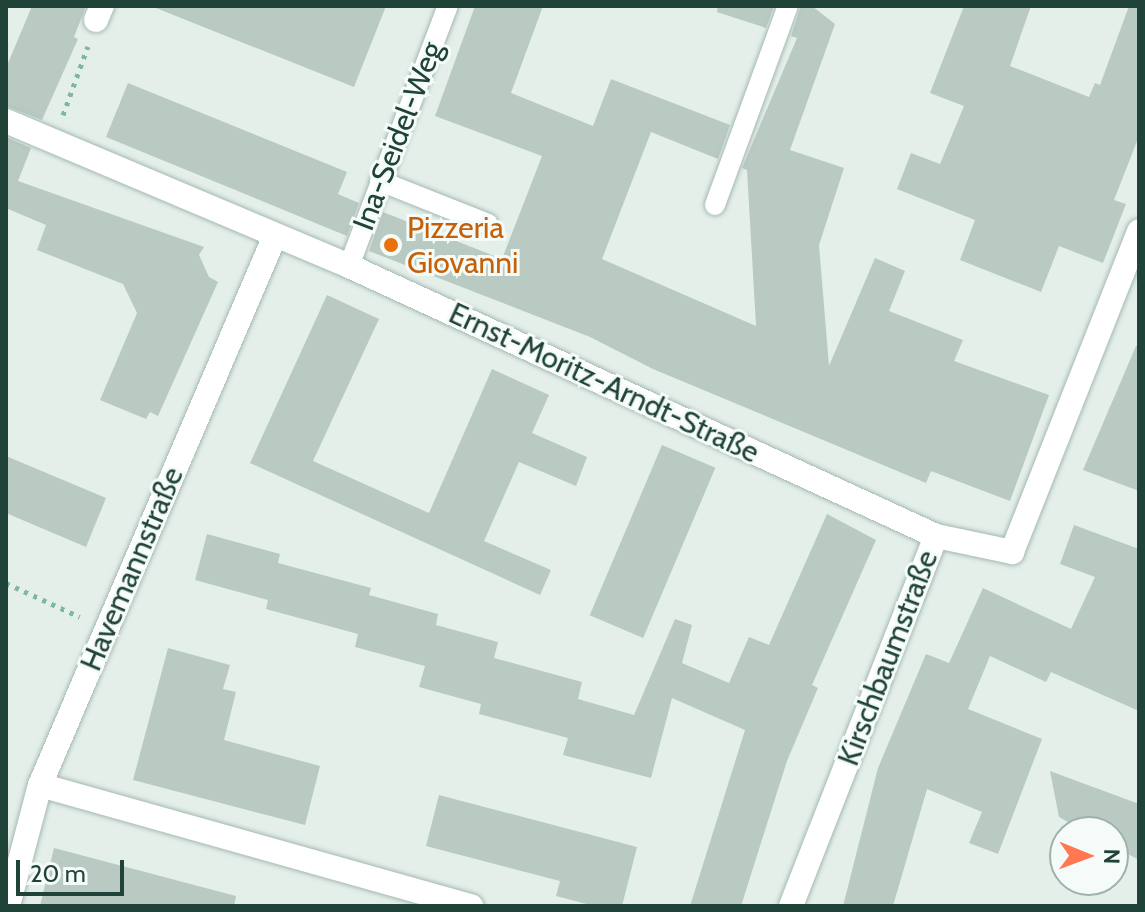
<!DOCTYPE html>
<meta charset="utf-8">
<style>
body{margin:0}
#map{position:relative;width:1145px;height:912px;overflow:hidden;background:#e4efea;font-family:Cabin,sans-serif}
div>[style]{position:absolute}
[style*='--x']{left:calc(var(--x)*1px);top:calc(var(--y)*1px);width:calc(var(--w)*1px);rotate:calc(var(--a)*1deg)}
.building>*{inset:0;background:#b8cac2;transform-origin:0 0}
.path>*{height:5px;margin-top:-2.5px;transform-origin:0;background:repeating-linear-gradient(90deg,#80b6a4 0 4px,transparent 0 10px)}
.roads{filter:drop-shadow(0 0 2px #a5b8b1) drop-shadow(0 0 2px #a5b8b1)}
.lane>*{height:20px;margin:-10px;padding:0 10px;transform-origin:10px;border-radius:10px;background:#fff}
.street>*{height:24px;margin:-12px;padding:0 12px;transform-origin:12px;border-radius:12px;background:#fff}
.dots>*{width:22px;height:22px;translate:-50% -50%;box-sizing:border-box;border:4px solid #f5fbf8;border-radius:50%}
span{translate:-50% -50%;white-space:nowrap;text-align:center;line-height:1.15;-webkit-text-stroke:6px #f5fbf8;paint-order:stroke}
.street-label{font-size:30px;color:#204339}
.food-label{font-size:30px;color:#c56008}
.left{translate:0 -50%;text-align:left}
.frame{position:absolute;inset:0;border:8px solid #204339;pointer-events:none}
.north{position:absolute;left:1049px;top:816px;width:80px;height:80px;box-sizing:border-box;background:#f5fbf8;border:2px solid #a0b1ac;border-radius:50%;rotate:91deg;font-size:22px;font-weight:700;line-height:32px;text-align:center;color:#204339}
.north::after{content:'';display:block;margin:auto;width:28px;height:36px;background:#ff7852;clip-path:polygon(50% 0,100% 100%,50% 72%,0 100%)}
.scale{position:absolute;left:16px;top:860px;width:108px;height:36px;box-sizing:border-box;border:4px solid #204339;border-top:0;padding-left:10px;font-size:24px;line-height:28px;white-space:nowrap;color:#204339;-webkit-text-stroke:6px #f5fbf8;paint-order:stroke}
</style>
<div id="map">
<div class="building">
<i style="clip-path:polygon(32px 6px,86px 6px,74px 37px,78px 39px,42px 120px,6px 106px,6px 68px)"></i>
<i style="clip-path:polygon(151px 6px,386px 6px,354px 87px)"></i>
<i style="clip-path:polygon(475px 6px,543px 6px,511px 93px,593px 126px,611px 79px,730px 125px,718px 159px,651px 132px,602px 259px,756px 326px,747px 170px,742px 168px,797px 38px,791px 36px,801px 6px,812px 6px,835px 24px,790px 150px,844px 168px,819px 245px,829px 366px,875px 258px,905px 271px,889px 311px,963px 340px,954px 361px,1049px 395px,1010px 501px,931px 471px,926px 483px,653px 369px,590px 337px,369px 251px,383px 212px,502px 259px,542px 156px,435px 116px)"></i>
<i style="clip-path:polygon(718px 6px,774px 6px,766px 28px,717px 12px)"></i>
<i style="clip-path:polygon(964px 6px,1031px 6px,1010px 66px,1089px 97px,1095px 83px,1100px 85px,1129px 6px,1139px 6px,1139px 136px,1114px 200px,1126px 204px,1103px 263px,1059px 246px,1041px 292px,960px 260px,975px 220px,897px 189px,911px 153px,940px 164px,964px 106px,930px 93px)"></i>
<i style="clip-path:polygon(128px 83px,347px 172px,338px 194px,359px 203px,347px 236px,106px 137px)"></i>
<i style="clip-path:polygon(6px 137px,31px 148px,18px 181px,204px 247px,199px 255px,209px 277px,218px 282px,158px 416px,150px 412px,146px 419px,100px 400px,137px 313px,123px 284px,37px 250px,46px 225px,6px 208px)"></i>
<i style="clip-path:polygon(327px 295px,379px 319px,313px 461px,429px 513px,492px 369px,549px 395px,532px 433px,587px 457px,576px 486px,519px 462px,484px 541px,551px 570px,540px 595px,250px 463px)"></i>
<i style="clip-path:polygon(1136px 346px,1139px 346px,1139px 491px,1083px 470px)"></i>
<i style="left:662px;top:445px;width:58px;height:185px;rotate:23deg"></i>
<i style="clip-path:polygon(6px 456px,106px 498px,86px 547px,6px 513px)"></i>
<i style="clip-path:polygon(827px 514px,876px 540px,812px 685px,818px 688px,787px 761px,741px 906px,690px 906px,745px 730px,672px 698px,651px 778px,563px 755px,568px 738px,479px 714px,481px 704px,419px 687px,425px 666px,355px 647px,358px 634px,266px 609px,268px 600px,195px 580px,207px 534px,280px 554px,278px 563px,371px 588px,369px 595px,438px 614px,436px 625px,498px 642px,494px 658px,582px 682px,578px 699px,634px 715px,675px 619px,692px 625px,682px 663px,729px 683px,749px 637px,769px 645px)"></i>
<i style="clip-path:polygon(1074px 525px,1139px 549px,1139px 711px,1051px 672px,1046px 682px,990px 656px,968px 709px,1042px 739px,998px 854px,969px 843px,982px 812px,927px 789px,893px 906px,843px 906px,878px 768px,926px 654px,949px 663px,983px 588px,1071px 629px,1095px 577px,1060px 564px)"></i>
<i style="clip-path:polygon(168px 648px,230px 665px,223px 689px,236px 692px,224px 740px,320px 766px,305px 825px,133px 780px)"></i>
<i style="clip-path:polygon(1050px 771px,1139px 804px,1139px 860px,1113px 846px,1113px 832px,1086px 832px,1059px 817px)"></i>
<i style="clip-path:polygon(439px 795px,637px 847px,622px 906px,594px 906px,556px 896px,560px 881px,426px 846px)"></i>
<i style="clip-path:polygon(54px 848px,236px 896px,234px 906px,40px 906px)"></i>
</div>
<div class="path">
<i style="--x:63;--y:115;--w:73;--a:-70.1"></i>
<i style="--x:6;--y:583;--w:81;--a:24.7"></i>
</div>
<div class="roads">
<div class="lane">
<i style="--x:380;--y:181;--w:116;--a:21.7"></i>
<i style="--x:715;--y:205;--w:212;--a:-69.9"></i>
<i style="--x:349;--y:266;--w:278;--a:-69.2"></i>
</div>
<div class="street">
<i style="--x:96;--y:20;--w:15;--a:-67"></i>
<i style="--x:6;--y:121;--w:372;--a:22.9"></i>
<i style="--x:349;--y:266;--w:646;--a:24.7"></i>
<i style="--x:40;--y:785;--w:448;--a:15.7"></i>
<i style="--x:8;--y:906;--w:125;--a:-75.2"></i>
<i style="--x:40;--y:785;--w:595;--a:-66.84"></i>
<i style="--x:791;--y:906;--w:397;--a:-68.6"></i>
<i style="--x:936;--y:536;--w:78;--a:11.9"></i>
<i style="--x:1012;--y:552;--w:345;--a:-68.4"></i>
</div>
</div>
<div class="dots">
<i style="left:391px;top:245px;background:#e8710a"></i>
</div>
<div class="street-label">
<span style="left:398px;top:136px;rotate:-69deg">Ina-Seidel-Weg</span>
<span style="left:604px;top:383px;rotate:25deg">Ernst-Moritz-Arndt-Straße</span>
<span style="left:132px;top:569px;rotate:-67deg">Havemannstraße</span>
<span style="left:888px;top:658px;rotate:-69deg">Kirschbaumstraße</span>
</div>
<div class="food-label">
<span class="left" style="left:407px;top:245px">Pizzeria<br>Giovanni</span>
</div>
<div class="frame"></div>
<div class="north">N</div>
<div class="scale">20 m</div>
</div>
